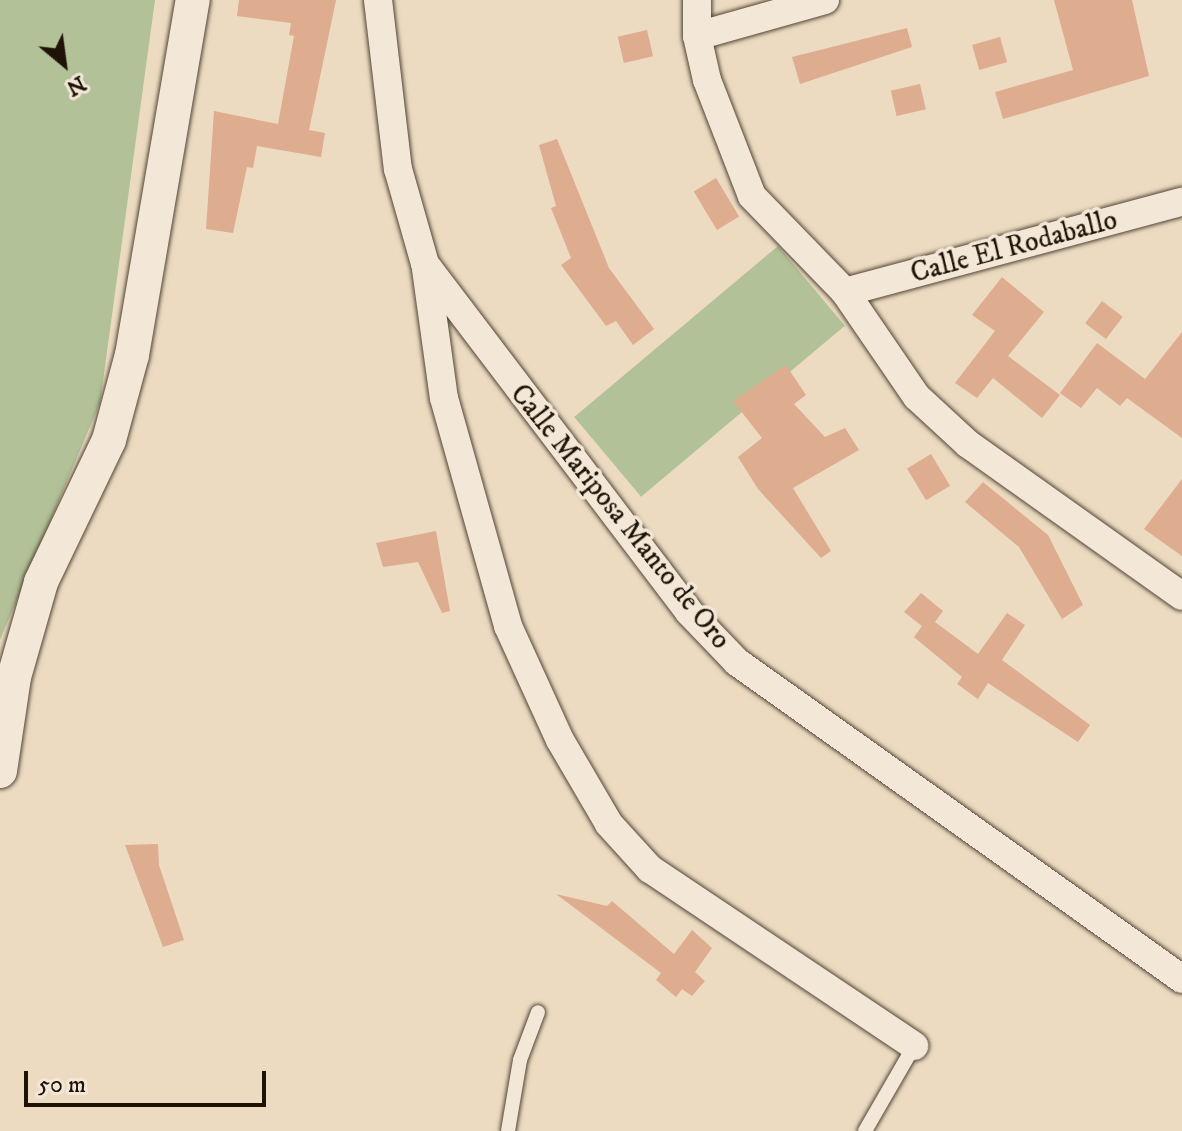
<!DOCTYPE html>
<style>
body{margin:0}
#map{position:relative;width:1182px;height:1131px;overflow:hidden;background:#ecdbc1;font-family:"IM FELL DW Pica",serif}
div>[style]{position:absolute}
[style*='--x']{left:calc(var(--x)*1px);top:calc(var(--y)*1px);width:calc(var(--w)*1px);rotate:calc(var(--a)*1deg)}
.green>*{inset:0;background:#b2c197;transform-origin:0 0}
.building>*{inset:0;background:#deac8f;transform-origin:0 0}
.roads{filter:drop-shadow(0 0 2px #524536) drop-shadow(0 0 2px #524536)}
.service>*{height:14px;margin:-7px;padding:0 7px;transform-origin:7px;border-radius:7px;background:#f3e8d7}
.minor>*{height:28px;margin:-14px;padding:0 14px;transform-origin:14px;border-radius:14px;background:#f3e8d7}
.tertiary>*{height:34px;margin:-17px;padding:0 17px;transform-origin:17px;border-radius:17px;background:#f3e8d7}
span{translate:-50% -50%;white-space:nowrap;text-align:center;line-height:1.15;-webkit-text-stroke:7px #f3e8d7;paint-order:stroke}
.street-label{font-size:28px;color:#1f1308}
.north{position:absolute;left:24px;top:24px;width:80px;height:80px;-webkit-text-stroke:6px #f3e8d7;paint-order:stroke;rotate:151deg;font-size:22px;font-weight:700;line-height:32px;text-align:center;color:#1f1308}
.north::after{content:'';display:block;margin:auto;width:28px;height:36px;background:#1f1308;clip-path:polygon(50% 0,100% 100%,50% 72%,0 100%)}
.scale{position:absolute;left:24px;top:1071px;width:242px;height:36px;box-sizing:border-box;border:4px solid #1f1308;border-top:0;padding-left:10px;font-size:24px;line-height:28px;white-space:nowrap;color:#1f1308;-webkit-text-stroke:6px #f3e8d7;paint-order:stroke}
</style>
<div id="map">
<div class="green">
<i style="clip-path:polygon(0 0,155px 0,100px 403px,0 640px)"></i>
<i style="left:778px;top:246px;width:104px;height:266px;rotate:50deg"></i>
</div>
<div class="building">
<i style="clip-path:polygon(239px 0,336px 0,309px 130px,325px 133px,321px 157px,257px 146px,253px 168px,247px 167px,233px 233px,206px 229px,214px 111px,278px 124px,294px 36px,289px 35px,291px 23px,237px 16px)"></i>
<i style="clip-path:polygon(1054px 0,1132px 0,1149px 76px,1003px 119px,995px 92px,1073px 70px)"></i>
<i style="clip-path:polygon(907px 28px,912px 47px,800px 84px,792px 57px)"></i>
<i style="left:647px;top:30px;width:27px;height:30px;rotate:77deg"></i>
<i style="left:1000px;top:37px;width:26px;height:29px;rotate:74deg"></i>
<i style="left:920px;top:84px;width:26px;height:30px;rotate:77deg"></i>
<i style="clip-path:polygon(557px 139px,609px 268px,654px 329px,633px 345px,616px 321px,606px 326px,561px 265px,571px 258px,551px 208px,556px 206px,539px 145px)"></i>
<i style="left:716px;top:178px;width:45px;height:26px;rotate:59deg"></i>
<i style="clip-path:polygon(1002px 277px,1044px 312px,1008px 356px,1060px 395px,1042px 418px,993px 378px,977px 398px,955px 383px,995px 331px,972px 315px)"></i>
<i style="left:1102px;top:301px;width:26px;height:28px;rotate:37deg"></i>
<i style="clip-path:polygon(1182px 332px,1182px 438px,1127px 398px,1120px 406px,1097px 388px,1081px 408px,1060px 393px,1097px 343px,1145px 379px)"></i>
<i style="clip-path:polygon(786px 365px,806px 395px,794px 404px,825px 437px,845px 428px,859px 450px,793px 488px,831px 551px,821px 558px,758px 489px,738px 457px,762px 438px,733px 401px)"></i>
<i style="left:931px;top:454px;width:37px;height:28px;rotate:59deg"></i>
<i style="clip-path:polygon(1182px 479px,1182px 556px,1144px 529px)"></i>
<i style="clip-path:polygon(983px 482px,1048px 535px,1083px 605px,1062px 619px,1019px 547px,965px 502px)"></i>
<i style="clip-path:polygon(436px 531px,450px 611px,442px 613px,418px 562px,383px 567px,376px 543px)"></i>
<i style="clip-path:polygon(921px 593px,943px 611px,935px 622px,978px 654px,1007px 613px,1025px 625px,1002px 660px,1090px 725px,1078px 742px,988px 683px,978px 699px,957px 684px,962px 677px,914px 637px,922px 626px,904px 612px)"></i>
<i style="clip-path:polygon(158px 844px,159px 865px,184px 940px,163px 947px,125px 845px)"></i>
<i style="clip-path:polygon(556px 894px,607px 906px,612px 901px,674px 954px,692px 930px,712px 948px,695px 972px,705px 981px,692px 996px,682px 989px,676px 997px,656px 980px,661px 973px)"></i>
</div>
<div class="roads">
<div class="service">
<i style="--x:508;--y:1131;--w:72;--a:-80.4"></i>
<i style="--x:520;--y:1060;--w:51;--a:-69.4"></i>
<i style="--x:865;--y:1131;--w:98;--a:-60"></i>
</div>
<div class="minor">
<i style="--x:378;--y:0;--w:170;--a:83.3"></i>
<i style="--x:398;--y:169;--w:99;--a:74.1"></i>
<i style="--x:425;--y:264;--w:437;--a:52.8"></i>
<i style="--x:689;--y:612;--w:69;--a:46.2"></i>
<i style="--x:737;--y:662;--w:546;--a:35.46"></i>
<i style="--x:697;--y:0;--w:36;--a:90"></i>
<i style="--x:697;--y:36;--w:45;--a:77.2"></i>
<i style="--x:707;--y:80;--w:124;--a:68.8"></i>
<i style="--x:752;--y:196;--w:134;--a:45.9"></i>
<i style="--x:845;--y:292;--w:127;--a:55.6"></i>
<i style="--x:917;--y:397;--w:69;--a:42.7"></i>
<i style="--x:968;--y:444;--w:262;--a:35.4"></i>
<i style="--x:697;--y:36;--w:133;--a:-15.7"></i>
<i style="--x:426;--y:269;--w:130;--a:82.1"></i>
<i style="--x:444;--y:398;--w:237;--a:74.3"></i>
<i style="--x:508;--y:626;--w:125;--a:65.5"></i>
<i style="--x:560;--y:740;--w:97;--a:59.7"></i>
<i style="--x:609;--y:824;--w:61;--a:47.7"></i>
<i style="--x:650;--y:869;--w:318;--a:33.8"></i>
<i style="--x:845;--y:292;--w:349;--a:-15"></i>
</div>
<div class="tertiary">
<i style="--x:0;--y:771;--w:95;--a:-81.5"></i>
<i style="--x:14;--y:677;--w:99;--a:-74.1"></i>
<i style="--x:41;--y:582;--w:157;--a:-64.4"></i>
<i style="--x:109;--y:440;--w:88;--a:-74.9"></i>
<i style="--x:132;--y:355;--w:360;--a:-80.3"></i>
</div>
</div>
<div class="street-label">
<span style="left:1014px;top:247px;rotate:-15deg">Calle El Rodaballo</span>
<span style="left:620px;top:517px;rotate:51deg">Calle Mariposa Manto de Oro</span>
</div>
<div class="north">N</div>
<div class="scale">50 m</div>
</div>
